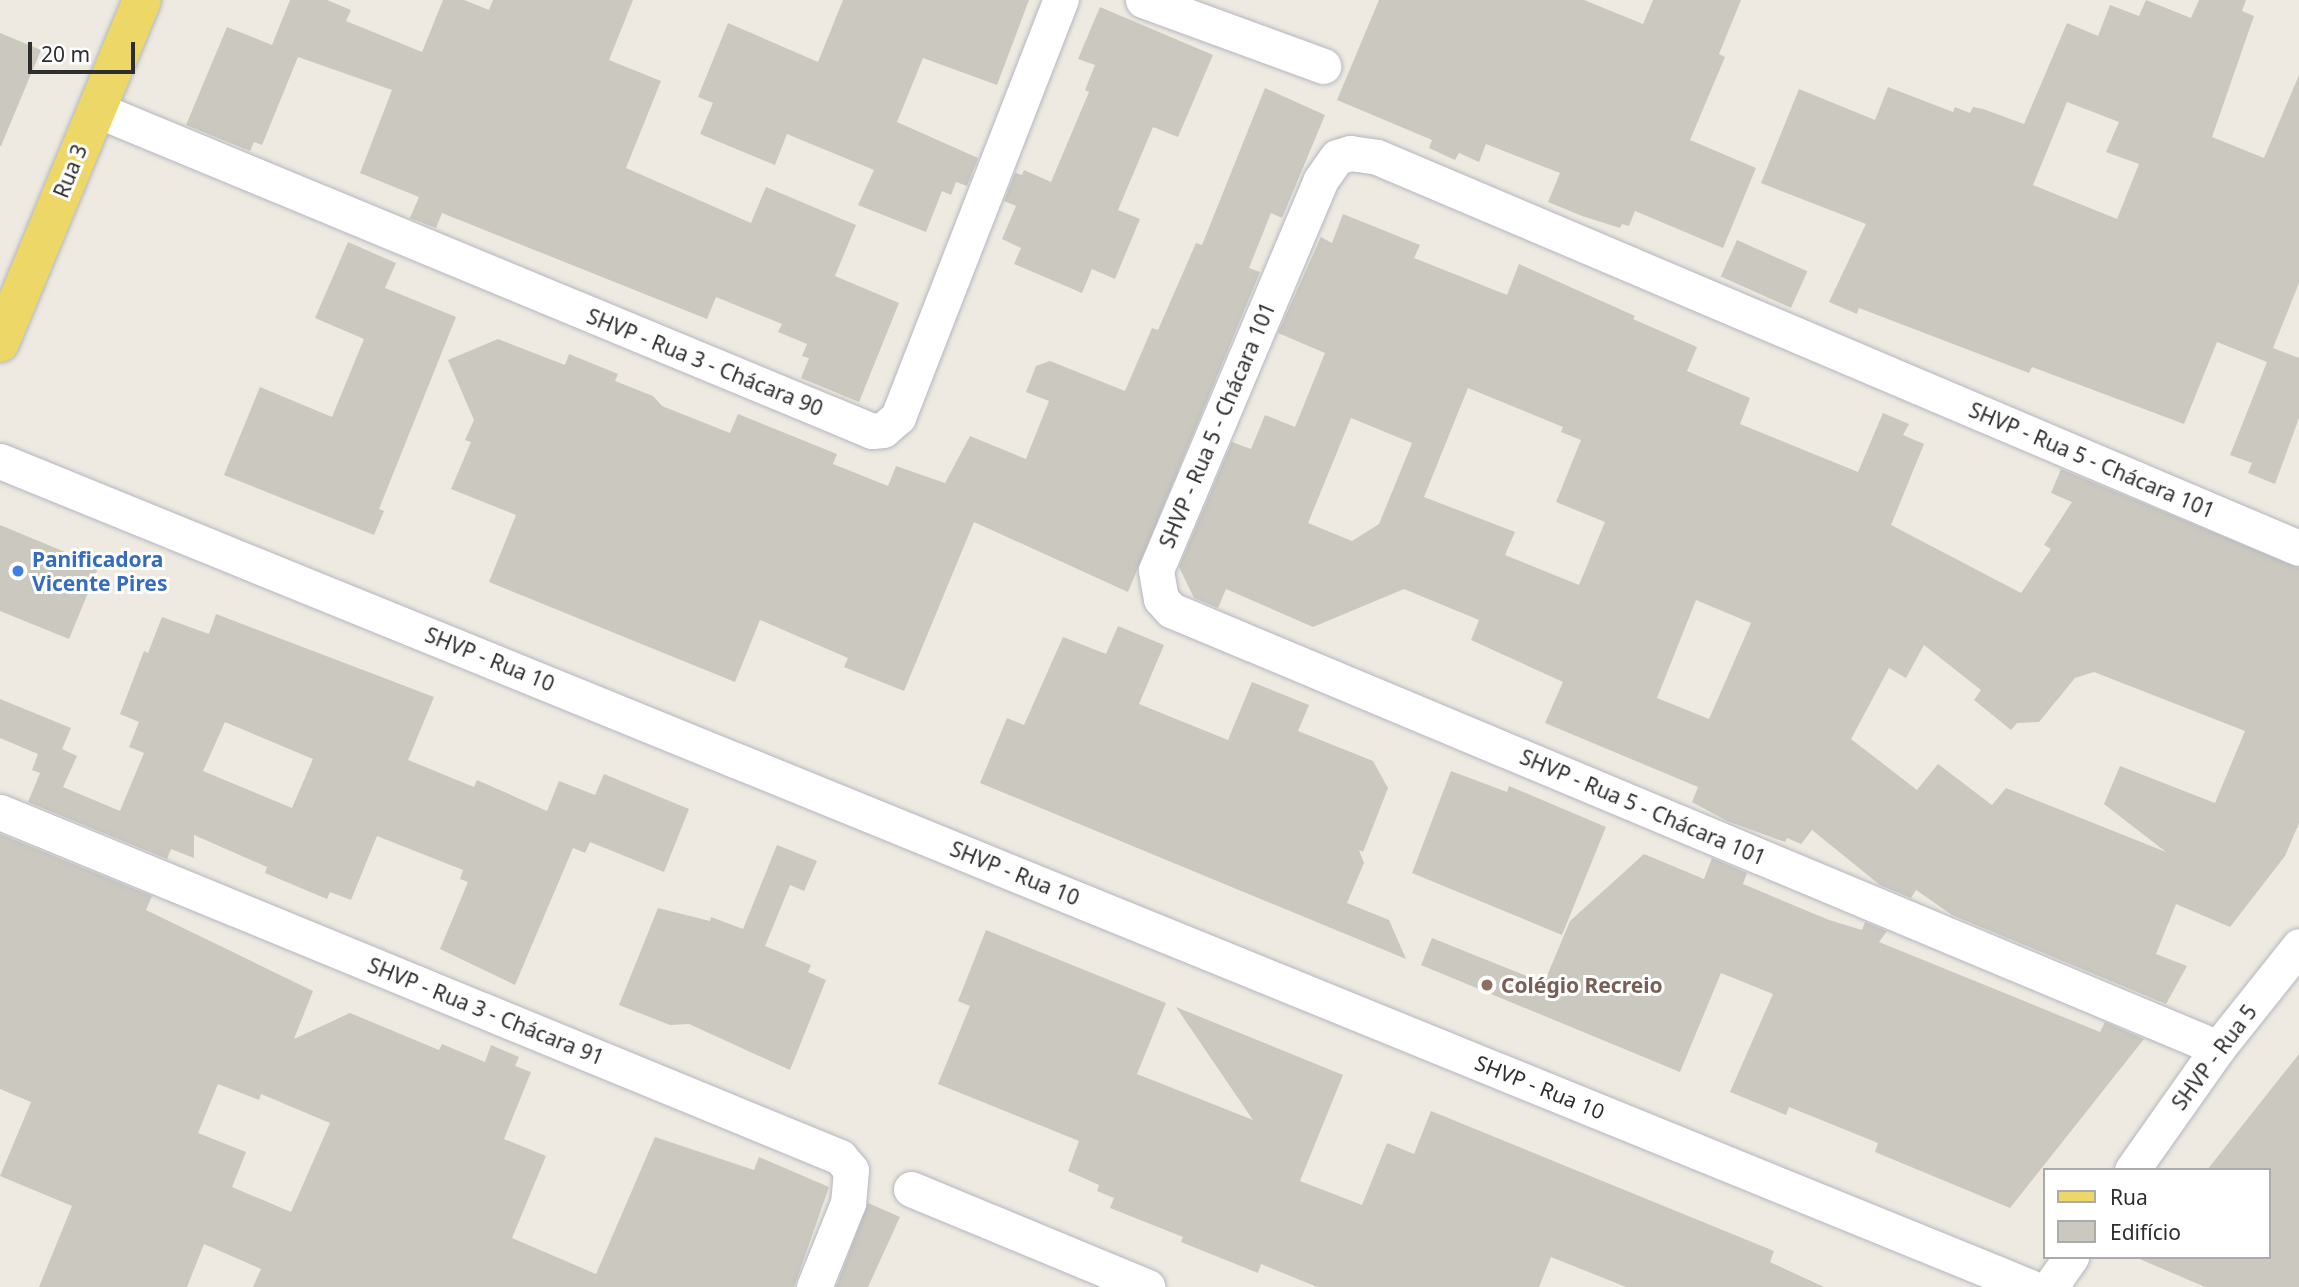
<!DOCTYPE html>
<meta charset="utf-8">
<style>
body{margin:0}
#map{position:relative;width:2299px;height:1287px;overflow:hidden;background:#eeeae1;font-family:"Noto Sans",sans-serif}
div>[style]{position:absolute}
[style*='--x']{left:calc(var(--x)*1px);top:calc(var(--y)*1px);width:calc(var(--w)*1px);rotate:calc(var(--a)*1deg)}
.building>*{inset:0;background:#cac8bf;transform-origin:0 0}
.roads{filter:drop-shadow(0 0 2px #b4b6c0) drop-shadow(0 0 2px #b4b6c0)}
.minor>*{height:35px;margin:-17.5px;padding:0 17.5px;transform-origin:17.5px;border-radius:17.5px;background:#fff}
.major>*{height:38px;margin:-19px;padding:0 19px;transform-origin:19px;border-radius:19px;background:#edd867}
.dots>*{width:19px;height:19px;translate:-50% -50%;box-sizing:border-box;border:4px solid #fff;border-radius:50%}
span{translate:-50% -50%;white-space:nowrap;text-align:center;line-height:1.15;-webkit-text-stroke:6px #fff;paint-order:stroke}
.street-label{font-size:21px;color:#2e2e2e}
.shop-label{font-size:21px;color:#366cbe;font-weight:700}
.left{translate:0 -50%;text-align:left}
.education-label{font-size:21px;color:#785e54;font-weight:700}
.legend{position:absolute;left:2043px;top:1168px;width:228px;height:91px;box-sizing:border-box;background:#fff;border:2px solid #ababab;margin:0;padding:9px 12px;list-style:none;font-size:21px;color:#2e2e2e}
.legend li{display:flex;align-items:center;gap:14px;height:35px}
.legend b{width:35px;border:2px solid #ababab}
.scale{position:absolute;left:28px;top:42px;width:107px;height:32px;box-sizing:border-box;border:4px solid #2e2e2e;border-top:0;padding-left:9px;font-size:21px;line-height:24px;white-space:nowrap;color:#2e2e2e;-webkit-text-stroke:5px #fff;paint-order:stroke}
</style>
<div id="map">
<div class="building">
<i style="clip-path:polygon(290px 0,327px 0,351px 10px,346px 21px,422px 52px,443px 0,464px 0,489px 10px,493px 0,633px 0,609px 60px,661px 81px,626px 168px,751px 223px,766px 187px,856px 225px,835px 276px,899px 303px,859px 402px,801px 378px,809px 358px,802px 356px,807px 344px,778px 332px,782px 324px,716px 297px,707px 319px,442px 213px,436px 228px,410px 218px,419px 197px,360px 173px,392px 90px,298px 57px,262px 145px,254px 142px,250px 151px,186px 125px,227px 27px,272px 45px)"></i>
<i style="clip-path:polygon(843px 0,1029px 0,997px 85px,923px 58px,897px 122px,978px 158px,967px 186px,956px 182px,951px 195px,942px 191px,926px 232px,858px 205px,874px 170px,787px 134px,775px 165px,700px 134px,713px 103px,698px 97px,728px 23px,818px 62px)"></i>
<i style="clip-path:polygon(1379px 0,1584px 0,1643px 24px,1653px 0,1741px 0,1719px 54px,1725px 57px,1690px 140px,1756px 168px,1723px 248px,1635px 211px,1629px 226px,1622px 224px,1620px 228px,1582px 216px,1548px 202px,1560px 173px,1486px 144px,1479px 162px,1459px 153px,1455px 160px,1429px 148px,1432px 140px,1337px 100px)"></i>
<i style="clip-path:polygon(evenodd,2146px 0,2191px 18px,2199px 0,2246px 0,2242px 11px,2254px 16px,2212px 137px,2264px 158px,2299px 75px,2299px 283px,2273px 348px,2299px 358px,2299px 418px,2275px 484px,2248px 473px,2252px 463px,2230px 455px,2267px 362px,2217px 342px,2184px 424px,2032px 367px,2029px 373px,1859px 308px,1857px 314px,1829px 302px,1866px 224px,1761px 183px,1799px 89px,1875px 120px,1888px 87px,1953px 112px,1955px 107px,1970px 113px,1973px 107px,1983px 109px,2024px 124px,2067px 23px,2098px 36px,2110px 5px,2139px 16px,2146px 0,2067px 102px,2119px 122px,2106px 152px,2139px 164px,2117px 219px,2033px 185px,2067px 102px)"></i>
<i style="clip-path:polygon(1100px 7px,1213px 55px,1178px 137px,1153px 127px,1118px 210px,1140px 219px,1115px 279px,1092px 269px,1082px 293px,1014px 264px,1021px 248px,1002px 239px,1016px 206px,1004px 201px,1015px 173px,1022px 175px,1024px 170px,1051px 182px,1089px 92px,1085px 90px,1095px 65px,1078px 59px)"></i>
<i style="clip-path:polygon(0 33px,41px 50px,1px 146px,0 146px)"></i>
<i style="clip-path:polygon(1265px 88px,1325px 115px,1282px 218px,1271px 213px,1249px 268px,1260px 272px,1128px 592px,974px 522px,904px 691px,844px 667px,848px 658px,760px 620px,735px 682px,489px 582px,516px 515px,451px 489px,471px 442px,465px 440px,474px 420px,448px 360px,498px 339px,565px 365px,569px 354px,618px 374px,615px 381px,653px 396px,662px 406px,730px 433px,738px 414px,837px 454px,833px 464px,888px 486px,896px 466px,945px 483px,970px 436px,1026px 459px,1049px 401px,1026px 392px,1036px 366px,1050px 361px,1125px 391px,1152px 328px,1158px 330px,1196px 243px,1202px 245px)"></i>
<i style="clip-path:polygon(evenodd,1343px 214px,1420px 245px,1414px 258px,1507px 295px,1519px 264px,1635px 316px,1633px 319px,1697px 347px,1687px 371px,1750px 398px,1740px 424px,1858px 472px,1883px 413px,1909px 424px,1903px 435px,1924px 444px,1891px 525px,2021px 593px,2051px 549px,2044px 545px,2072px 502px,2051px 493px,2061px 469px,2299px 568px,2299px 823px,2285px 856px,2230px 927px,2176px 904px,2156px 954px,2187px 966px,2166px 1004px,1952px 915px,1916px 890px,1911px 898px,1880px 885px,1812px 830px,1801px 844px,1787px 838px,1785px 842px,1727px 821px,1692px 802px,1698px 787px,1545px 723px,1563px 682px,1471px 640px,1479px 620px,1404px 589px,1313px 627px,1226px 589px,1218px 608px,1194px 598px,1179px 567px,1232px 442px,1251px 449px,1265px 415px,1295px 427px,1325px 353px,1278px 333px,1321px 237px,1332px 243px,1343px 214px,1468px 388px,1563px 427px,1561px 432px,1581px 440px,1556px 502px,1605px 522px,1579px 585px,1505px 555px,1515px 532px,1424px 497px,1468px 388px,1343px 214px,1351px 418px,1412px 443px,1379px 524px,1352px 541px,1308px 523px,1351px 418px,1343px 214px,1696px 600px,1751px 623px,1709px 719px,1657px 698px,1696px 600px,1343px 214px,1924px 645px,1981px 690px,1974px 700px,2011px 730px,2017px 723px,2039px 722px,2075px 678px,2094px 672px,2245px 731px,2215px 803px,2120px 766px,2104px 804px,2166px 852px,2006px 788px,1992px 805px,1938px 764px,1917px 790px,1851px 739px,1889px 668px,1906px 678px,1924px 645px)"></i>
<i style="left:1737px;top:240px;width:77px;height:40px;rotate:24deg"></i>
<i style="clip-path:polygon(348px 242px,396px 263px,385px 288px,456px 317px,379px 509px,384px 511px,374px 535px,224px 475px,260px 387px,332px 417px,364px 339px,315px 318px)"></i>
<i style="clip-path:polygon(0 525px,99px 566px,69px 639px,0 611px)"></i>
<i style="clip-path:polygon(evenodd,216px 614px,434px 697px,408px 760px,474px 787px,477px 780px,547px 811px,559px 781px,595px 795px,604px 774px,689px 809px,664px 872px,590px 842px,585px 853px,573px 848px,515px 985px,440px 949px,468px 882px,460px 879px,463px 870px,377px 836px,351px 900px,330px 892px,327px 899px,265px 873px,267px 867px,194px 835px,194px 858px,171px 849px,167px 859px,28px 802px,40px 773px,32px 770px,38px 754px,0 738px,0 699px,71px 728px,62px 749px,77px 756px,63px 787px,120px 811px,144px 753px,129px 747px,139px 722px,120px 714px,144px 651px,148px 653px,162px 617px,209px 634px,216px 614px,225px 722px,313px 759px,292px 808px,203px 771px,225px 722px)"></i>
<i style="clip-path:polygon(1118px 626px,1164px 645px,1139px 704px,1228px 740px,1252px 682px,1309px 705px,1298px 731px,1373px 761px,1388px 788px,1363px 852px,1359px 850px,1364px 863px,1347px 903px,1389px 920px,1406px 959px,980px 783px,1007px 718px,1024px 725px,1063px 637px,1106px 654px)"></i>
<i style="clip-path:polygon(1451px 771px,1507px 792px,1509px 786px,1606px 827px,1562px 935px,1412px 873px)"></i>
<i style="clip-path:polygon(evenodd,0 834px,152px 896px,146px 910px,313px 991px,294px 1039px,350px 1013px,439px 1050px,442px 1044px,485px 1062px,491px 1045px,519px 1057px,515px 1066px,531px 1072px,504px 1139px,546px 1156px,512px 1238px,596px 1274px,655px 1137px,754px 1170px,759px 1157px,829px 1187px,794px 1287px,253px 1287px,261px 1269px,204px 1244px,187px 1287px,39px 1287px,72px 1206px,0 1176px,31px 1102px,0 1089px,0 834px,218px 1084px,259px 1100px,261px 1094px,330px 1123px,291px 1212px,232px 1187px,246px 1152px,198px 1133px,218px 1084px)"></i>
<i style="clip-path:polygon(777px 845px,817px 861px,804px 891px,790px 885px,765px 946px,811px 965px,808px 972px,826px 980px,790px 1070px,689px 1024px,670px 1025px,619px 1005px,658px 908px,710px 921px,711px 917px,743px 929px)"></i>
<i style="clip-path:polygon(1644px 854px,1704px 879px,1712px 858px,1747px 873px,1743px 884px,1829px 920px,1862px 930px,1865px 922px,1887px 931px,1879px 942px,2100px 1032px,2105px 1022px,2144px 1039px,2010px 1208px,1875px 1152px,1878px 1143px,1789px 1107px,1786px 1115px,1730px 1092px,1773px 994px,1721px 973px,1680px 1072px,1421px 965px,1432px 938px,1544px 983px,1570px 921px)"></i>
<i style="clip-path:polygon(986px 930px,1166px 1003px,1137px 1074px,1253px 1120px,1176px 1007px,1343px 1075px,1300px 1181px,1362px 1205px,1387px 1143px,1414px 1154px,1431px 1111px,1774px 1251px,1770px 1262px,1824px 1287px,1626px 1287px,1551px 1257px,1539px 1287px,1317px 1287px,1261px 1264px,1258px 1273px,1181px 1242px,1183px 1237px,1110px 1208px,1114px 1198px,1097px 1191px,1099px 1185px,1068px 1171px,1079px 1141px,938px 1084px,970px 1006px,958px 1001px)"></i>
<i style="clip-path:polygon(2299px 1054px,2299px 1287px,2205px 1287px,2135px 1257px,2269px 1257px,2269px 1170px,2207px 1170px)"></i>
<i style="clip-path:polygon(868px 1203px,900px 1217px,868px 1287px,836px 1287px)"></i>
</div>
<div class="roads">
<div class="minor">
<i style="--x:1143;--y:0;--w:192;--a:20.1"></i>
<i style="--x:95;--y:109;--w:841;--a:22.51"></i>
<i style="--x:872;--y:431;--w:11;--a:-5"></i>
<i style="--x:883;--y:430;--w:20;--a:-41"></i>
<i style="--x:898;--y:417;--w:448;--a:-68.7"></i>
<i style="--x:0;--y:461;--w:2192;--a:22.14"></i>
<i style="--x:0;--y:812;--w:908;--a:22.33"></i>
<i style="--x:840;--y:1157;--w:17;--a:50"></i>
<i style="--x:851;--y:1170;--w:33;--a:95"></i>
<i style="--x:848;--y:1203;--w:91;--a:112"></i>
<i style="--x:2218;--y:1048;--w:1135;--a:-157.3"></i>
<i style="--x:1171;--y:610;--w:15;--a:-132"></i>
<i style="--x:1161;--y:599;--w:29;--a:-100"></i>
<i style="--x:1156;--y:570;--w:422;--a:-67.1"></i>
<i style="--x:1320;--y:181;--w:29;--a:-55"></i>
<i style="--x:1337;--y:157;--w:14;--a:-17"></i>
<i style="--x:1350;--y:153;--w:27;--a:8"></i>
<i style="--x:1377;--y:157;--w:1001;--a:22.98"></i>
<i style="--x:2132;--y:1170;--w:149;--a:-54.8"></i>
<i style="--x:2218;--y:1048;--w:130;--a:-51.5"></i>
<i style="--x:911;--y:1189;--w:256;--a:22.5"></i>
<i style="--x:2050;--y:1287;--w:37;--a:-55"></i>
</div>
<div class="major">
<i style="--x:0;--y:343;--w:371;--a:-67.5"></i>
</div>
</div>
<div class="dots">
<i style="left:18px;top:571px;background:#3f7fe0"></i>
<i style="left:1487px;top:985px;background:#8d6e63"></i>
</div>
<div class="street-label">
<span style="left:70px;top:171px;rotate:-68deg">Rua 3</span>
<span style="left:705px;top:362px;rotate:22deg">SHVP - Rua 3 - Chácara 90</span>
<span style="left:1217px;top:425px;rotate:-67deg">SHVP - Rua 5 - Chácara 101</span>
<span style="left:2092px;top:460px;rotate:23deg">SHVP - Rua 5 - Chácara 101</span>
<span style="left:490px;top:659px;rotate:22deg">SHVP - Rua 10</span>
<span style="left:1643px;top:807px;rotate:23deg">SHVP - Rua 5 - Chácara 101</span>
<span style="left:1015px;top:873px;rotate:22deg">SHVP - Rua 10</span>
<span style="left:486px;top:1011px;rotate:22deg">SHVP - Rua 3 - Chácara 91</span>
<span style="left:2214px;top:1057px;rotate:-53deg">SHVP - Rua 5</span>
<span style="left:1540px;top:1087px;rotate:22deg">SHVP - Rua 10</span>
</div>
<div class="shop-label">
<span class="left" style="left:32px;top:571px">Panificadora<br>Vicente Pires</span>
</div>
<div class="education-label">
<span class="left" style="left:1501px;top:985px">Colégio Recreio</span>
</div>
<ul class="legend">
<li><b style="height:9px;background:#edd867"></b>Rua</li>
<li><b style="height:19px;background:#cac8bf"></b>Edifício</li>
</ul>
<div class="scale">20 m</div>
</div>
